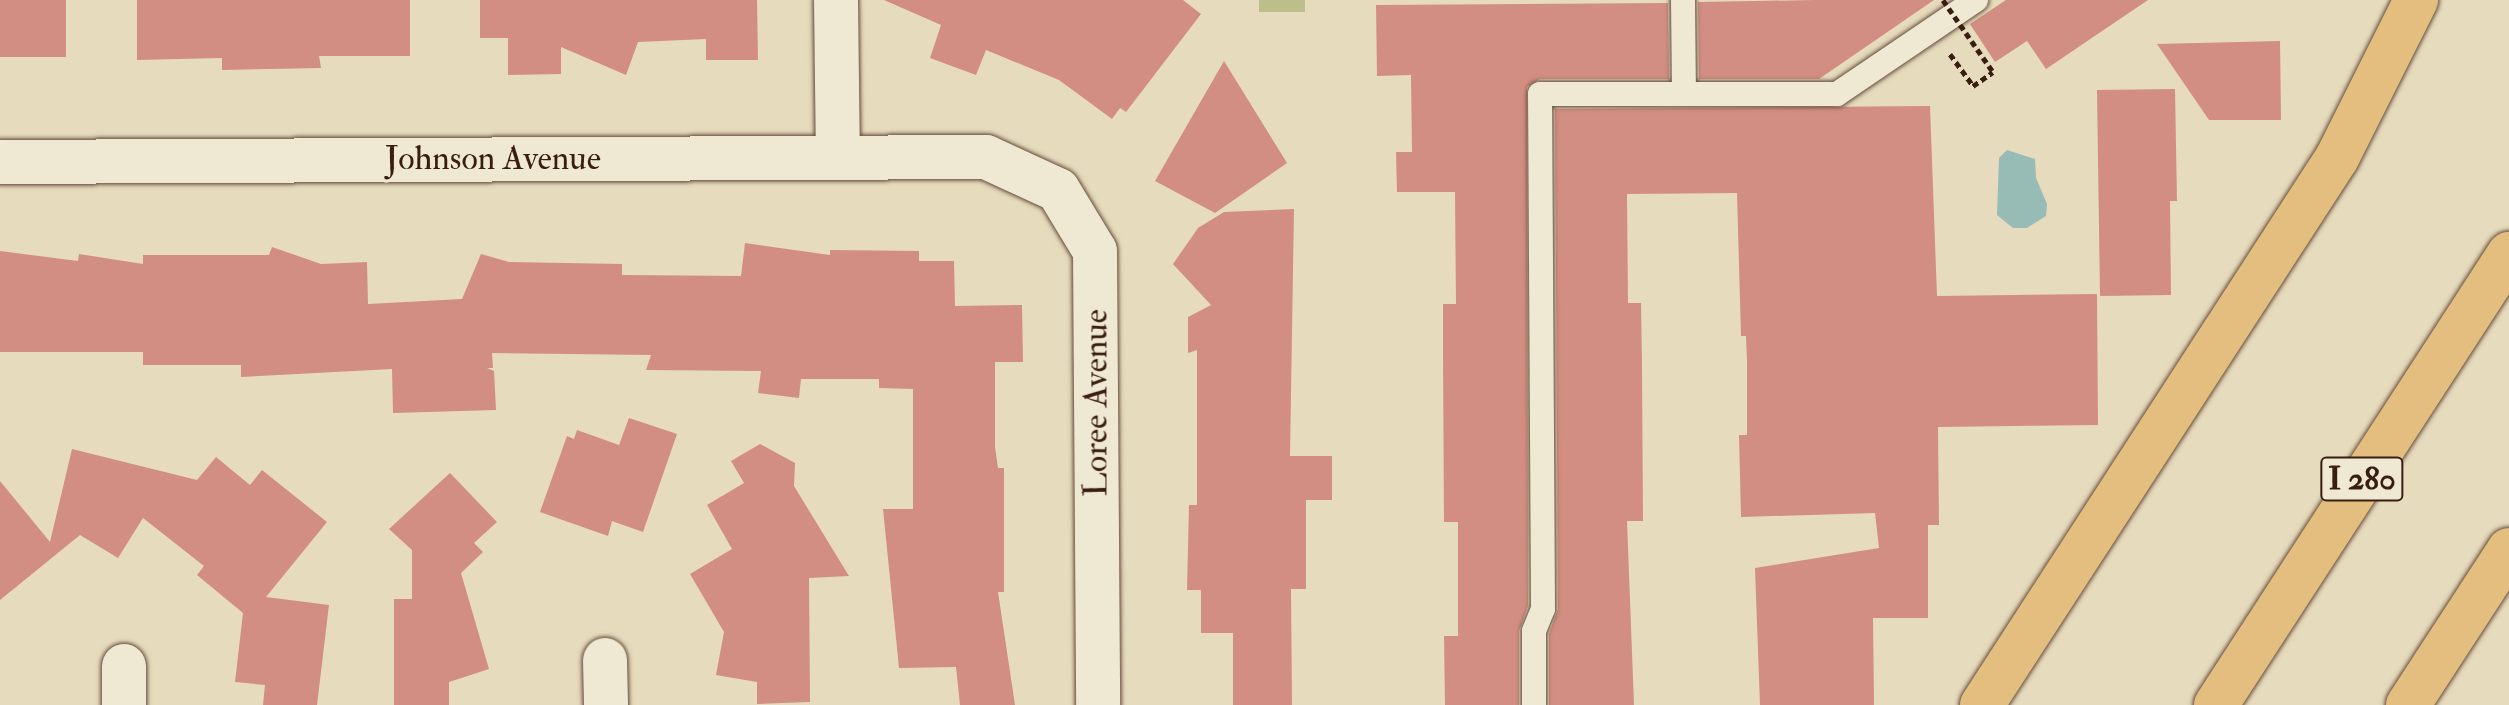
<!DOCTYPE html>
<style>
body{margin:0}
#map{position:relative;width:2509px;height:705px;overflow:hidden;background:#e6dbbc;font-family:"IM FELL Double Pica",serif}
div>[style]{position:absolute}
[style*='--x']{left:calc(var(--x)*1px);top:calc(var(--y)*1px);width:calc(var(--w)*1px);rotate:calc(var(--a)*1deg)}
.green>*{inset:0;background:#bcbe8c;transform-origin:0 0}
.water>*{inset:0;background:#97bbb5}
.building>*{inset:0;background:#d28e82;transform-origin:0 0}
.path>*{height:5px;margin-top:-2.5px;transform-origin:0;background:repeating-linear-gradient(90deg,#3a1d11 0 6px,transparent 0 10px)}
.roads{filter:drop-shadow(0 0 2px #654c3c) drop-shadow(0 0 2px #654c3c)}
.lane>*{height:24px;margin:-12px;padding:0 12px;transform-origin:12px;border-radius:12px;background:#efe8d3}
.street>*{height:44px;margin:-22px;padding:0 22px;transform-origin:22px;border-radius:22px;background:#efe8d3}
.highway>*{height:44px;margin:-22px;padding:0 22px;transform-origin:22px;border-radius:22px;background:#e3be7e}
.path-bridge>*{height:5px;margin-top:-2.5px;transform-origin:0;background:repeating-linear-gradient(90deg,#3a1d11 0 6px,transparent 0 10px)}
span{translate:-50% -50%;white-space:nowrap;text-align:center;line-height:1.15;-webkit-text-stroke:6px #efe8d3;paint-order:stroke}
.shield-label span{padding:2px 6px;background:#efe8d3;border:2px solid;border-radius:6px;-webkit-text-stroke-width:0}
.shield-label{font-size:32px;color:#3a1d11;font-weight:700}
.street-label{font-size:34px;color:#3a1d11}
</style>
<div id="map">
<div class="green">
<i style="left:1259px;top:0;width:46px;height:12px"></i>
</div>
<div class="water">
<i style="clip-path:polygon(2007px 150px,2035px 159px,2036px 178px,2047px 204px,2046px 216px,2027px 228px,2013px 228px,1997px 215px,1999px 158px)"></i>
</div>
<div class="building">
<i style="left:0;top:0;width:66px;height:57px"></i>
<i style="clip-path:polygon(137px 0,410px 0,410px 56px,319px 56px,321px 68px,222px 70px,222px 58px,137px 60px)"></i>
<i style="clip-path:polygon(480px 0,757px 0,758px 60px,706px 60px,706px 39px,638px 42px,626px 75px,561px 47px,561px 74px,508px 75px,508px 38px,480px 38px)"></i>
<i style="clip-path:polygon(884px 0,1183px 0,1201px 14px,1126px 112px,1120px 108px,1112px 119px,1059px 80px,986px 50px,976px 75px,930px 58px,941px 25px)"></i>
<i style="clip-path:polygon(1815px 0,1934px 0,1819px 79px,1699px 79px,1698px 2px)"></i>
<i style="clip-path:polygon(2006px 0,2148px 0,2046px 69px,2027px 41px,1995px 62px,1970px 24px)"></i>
<i style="clip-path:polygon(1668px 3px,1669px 79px,1540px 79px,1527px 87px,1528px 606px,1519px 631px,1519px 705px,1445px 705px,1444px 636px,1458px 636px,1458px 522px,1444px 522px,1443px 353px,1443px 304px,1456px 304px,1455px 192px,1397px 192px,1396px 152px,1412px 152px,1411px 75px,1377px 76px,1376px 5px)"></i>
<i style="clip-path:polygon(2280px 41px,2281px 120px,2209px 120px,2157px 44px)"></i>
<i style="clip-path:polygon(1224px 61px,1287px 163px,1215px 213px,1155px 181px)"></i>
<i style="clip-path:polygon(2175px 89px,2177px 201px,2170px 201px,2171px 295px,2100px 296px,2097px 90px)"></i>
<i style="clip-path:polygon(1930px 106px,1937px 296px,2097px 294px,2098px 425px,1938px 427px,1939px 525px,1928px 525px,1928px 618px,1873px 618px,1874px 705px,1760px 705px,1755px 568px,1879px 548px,1875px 513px,1741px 517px,1739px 435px,1747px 435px,1747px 360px,1746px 336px,1741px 336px,1737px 193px,1627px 194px,1628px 303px,1641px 303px,1642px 365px,1643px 521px,1627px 521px,1634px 705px,1549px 705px,1549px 634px,1558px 609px,1555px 109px)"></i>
<i style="clip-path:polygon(1294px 209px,1290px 456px,1332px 456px,1332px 500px,1306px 500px,1306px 589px,1291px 589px,1292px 705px,1233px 705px,1233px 633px,1201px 633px,1201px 590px,1187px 590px,1189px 505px,1197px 505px,1197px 350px,1188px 353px,1188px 317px,1211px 305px,1173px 264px,1198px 228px,1224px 212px)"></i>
<i style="clip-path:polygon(745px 243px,830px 255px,830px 250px,919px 251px,919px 261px,954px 261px,955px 306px,1022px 305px,1023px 362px,995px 362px,995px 447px,998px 468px,1004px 468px,1004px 592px,998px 592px,1015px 705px,960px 705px,956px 667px,899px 668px,883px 509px,913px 509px,913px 389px,879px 388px,879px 379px,801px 379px,799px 398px,758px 393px,761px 371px,646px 370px,651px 355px,492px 353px,493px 368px,487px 368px,494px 371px,496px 410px,393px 413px,392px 369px,241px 377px,241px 365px,143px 365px,143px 352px,0 352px,0 251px,78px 261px,79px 254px,143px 264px,143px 255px,269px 255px,272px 247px,321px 264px,367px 262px,368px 304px,462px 299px,481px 254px,509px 262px,622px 264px,622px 275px,741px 276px)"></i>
<i style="clip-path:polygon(629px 418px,677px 434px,643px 532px,612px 521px,608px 536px,540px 512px,567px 436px,574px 439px,577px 430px,619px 445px)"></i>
<i style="clip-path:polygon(760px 444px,795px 463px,794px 486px,849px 576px,809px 578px,810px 702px,757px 704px,757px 682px,716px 675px,724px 632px,690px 574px,732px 549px,707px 505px,744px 483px,731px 461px)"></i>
<i style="clip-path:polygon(72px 449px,197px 480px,216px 457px,250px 485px,262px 470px,327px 522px,266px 597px,329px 605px,317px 705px,263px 705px,265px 685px,235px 682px,243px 613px,197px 575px,204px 566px,143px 518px,118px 558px,80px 535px,0 600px,0 481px,50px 542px)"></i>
<i style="clip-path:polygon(450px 473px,497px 522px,474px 543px,483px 552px,461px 573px,489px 669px,449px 682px,449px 705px,394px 705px,394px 599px,412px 599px,412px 550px,389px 529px)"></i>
</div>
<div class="path">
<i style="--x:1950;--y:54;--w:39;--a:54"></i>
<i style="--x:1973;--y:86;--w:24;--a:-35"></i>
</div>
<div class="roads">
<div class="lane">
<i style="--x:1683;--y:0;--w:93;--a:89.4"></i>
<i style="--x:1534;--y:705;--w:74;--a:-90"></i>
<i style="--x:1534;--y:631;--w:24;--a:-68"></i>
<i style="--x:1543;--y:609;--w:515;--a:-90.33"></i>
<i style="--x:1540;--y:94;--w:297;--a:0"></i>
<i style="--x:1837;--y:94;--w:168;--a:-34.1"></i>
</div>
<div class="street">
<i style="--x:836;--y:0;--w:157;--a:89.3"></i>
<i style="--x:0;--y:162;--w:986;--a:-0.29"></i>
<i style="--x:986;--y:157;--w:79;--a:24.6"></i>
<i style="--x:1058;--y:190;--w:71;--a:58.8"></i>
<i style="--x:1095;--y:251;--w:454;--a:89.6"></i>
<i style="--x:605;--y:660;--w:45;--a:88.7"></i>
<i style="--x:124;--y:666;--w:39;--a:90"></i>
</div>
<div class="highway">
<i style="--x:1982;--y:705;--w:652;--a:-57.02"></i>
<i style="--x:2337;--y:158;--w:177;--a:-63.4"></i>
<i style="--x:2216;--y:705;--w:538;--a:-56.99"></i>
<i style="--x:2408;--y:705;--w:185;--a:-56.9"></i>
</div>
</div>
<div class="path-bridge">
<i style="--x:1943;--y:0;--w:88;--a:55.2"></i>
</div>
<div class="shield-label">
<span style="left:2362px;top:479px">I 280</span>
</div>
<div class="street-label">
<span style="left:493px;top:159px">Johnson Avenue</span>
<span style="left:1096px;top:403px;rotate:-90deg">Loree Avenue</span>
</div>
</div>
